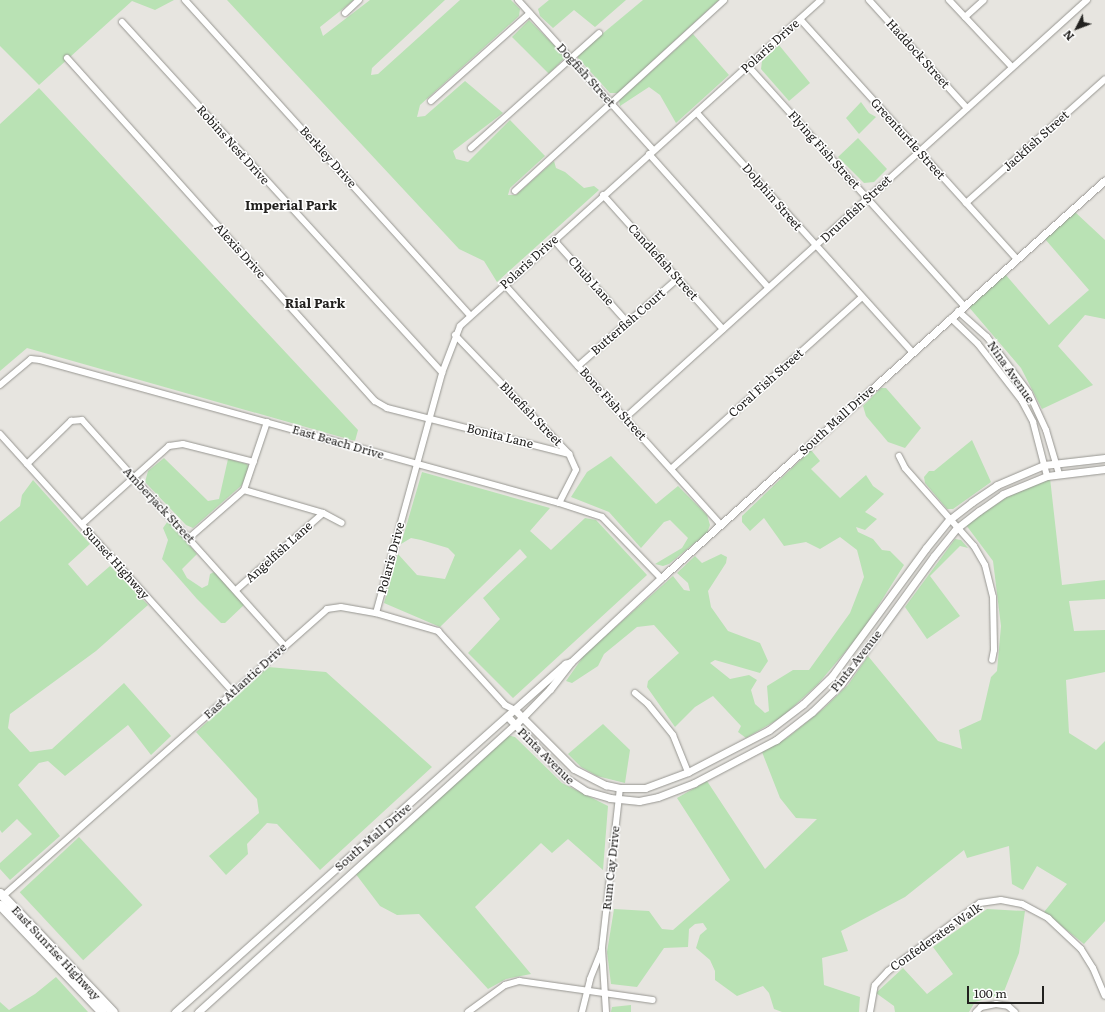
<!DOCTYPE html>
<style>
body{margin:0}
#map{position:relative;width:1105px;height:1012px;overflow:hidden;background:#e7e5e0;font-family:Literata,serif}
div>[style]{position:absolute}
[style*='--x']{left:calc(var(--x)*1px);top:calc(var(--y)*1px);width:calc(var(--w)*1px);rotate:calc(var(--a)*1deg)}
.green>*{inset:0;background:#b9e2b4;transform-origin:0 0}
.roads{filter:drop-shadow(0 0 1px #979691) drop-shadow(0 0 1px #979691)}
.minor>*{height:6px;margin:-3px;padding:0 3px;transform-origin:3px;border-radius:3px;background:#fff}
.tertiary>*{height:7px;margin:-3.5px;padding:0 3.5px;transform-origin:3.5px;border-radius:3.5px;background:#fff}
.primary>*{height:9px;margin:-4.5px;padding:0 4.5px;transform-origin:4.5px;border-radius:4.5px;background:#fff}
span{translate:-50% -50%;white-space:nowrap;text-align:center;line-height:1.15;-webkit-text-stroke:3px #fff;paint-order:stroke}
.street-label{font-size:12px;color:#22211f}
.neighbourhood-label{font-size:13px;color:#22211f;font-weight:700}
.north{position:absolute;left:1057px;top:8px;width:40px;height:40px;-webkit-text-stroke:3px #fff;paint-order:stroke;rotate:228deg;font-size:11px;font-weight:700;line-height:16px;text-align:center;color:#22211f}
.north::after{content:'';display:block;margin:auto;width:14px;height:18px;background:#22211f;clip-path:polygon(50% 0,100% 100%,50% 72%,0 100%)}
.scale{position:absolute;left:967px;top:986px;width:77px;height:18px;box-sizing:border-box;border:2px solid #22211f;border-top:0;padding-left:5px;font-size:12px;line-height:14px;white-space:nowrap;color:#22211f;-webkit-text-stroke:3px #fff;paint-order:stroke}
</style>
<div id="map">
<div class="green">
<i style="clip-path:polygon(0 0,174px 0,155px 10px,132px 1px,39px 85px,0 46px)"></i>
<i style="clip-path:polygon(227px 0,354px 0,320px 27px,323px 36px,370px 0,445px 0,372px 68px,371px 75px,378px 74px,460px 0,511px 0,520px 9px,519px 16px,420px 105px,417px 117px,425px 116px,465px 81px,503px 113px,453px 151px,456px 159px,468px 162px,510px 120px,545px 156px,510px 188px,508px 195px,516px 195px,554px 161px,556px 168px,565px 172px,584px 188px,594px 186px,599px 190px,497px 282px,484px 261px,459px 249px)"></i>
<i style="clip-path:polygon(549px 0,626px 0,595px 27px,574px 10px,553px 28px,540px 16px,538px 9px)"></i>
<i style="clip-path:polygon(643px 0,719px 0,618px 93px,610px 93px,578px 58px,578px 54px)"></i>
<i style="left:529px;top:20px;width:52px;height:24px;rotate:45deg"></i>
<i style="clip-path:polygon(693px 34px,729px 75px,676px 123px,660px 95px,649px 87px,620px 106px,619px 100px)"></i>
<i style="clip-path:polygon(779px 45px,810px 83px,789px 101px,761px 69px,762px 61px)"></i>
<i style="clip-path:polygon(39px 88px,358px 430px,355px 441px,27px 348px,0 371px,0 124px)"></i>
<i style="clip-path:polygon(861px 102px,869px 113px,876px 117px,859px 134px,846px 118px)"></i>
<i style="clip-path:polygon(858px 138px,887px 169px,874px 182px,864px 183px,838px 157px)"></i>
<i style="clip-path:polygon(1075px 212px,1105px 240px,1105px 319px,1085px 315px,1058px 346px,1093px 385px,1042px 409px,1021px 368px,968px 306px,1005px 274px,1049px 325px,1089px 290px,1045px 239px)"></i>
<i style="clip-path:polygon(881px 388px,886px 388px,921px 428px,905px 448px,888px 442px,866px 416px,863px 406px)"></i>
<i style="clip-path:polygon(972px 440px,991px 482px,953px 509px,947px 509px,925px 483px,924px 477px,929px 471px,934px 471px)"></i>
<i style="clip-path:polygon(811px 450px,820px 461px,811px 469px,840px 498px,866px 475px,873px 486px,884px 494px,865px 512px,877px 519px,865px 530px,856px 527px,858px 532px,873px 539px,882px 550px,890px 551px,904px 565px,861px 633px,818px 684px,782px 717px,746px 738px,738px 732px,741px 726px,713px 696px,695px 707px,675px 727px,647px 687px,648px 681px,679px 653px,654px 625px,637px 627px,604px 654px,598px 666px,572px 683px,566px 681px,585px 654px,673px 576px,684px 590px,690px 591px,688px 583px,677px 573px,695px 556px,702px 563px,721px 554px,727px 557px,726px 563px,708px 591px,711px 607px,728px 631px,760px 643px,768px 661px,760px 673px,715px 660px,710px 663px,730px 679px,749px 675px,757px 680px,751px 690px,755px 704px,765px 713px,769px 711px,767px 686px,793px 670px,809px 670px,850px 613px,864px 577px,857px 550px,840px 537px,820px 549px,806px 542px,784px 546px,764px 518px,750px 531px,742px 522px,742px 516px)"></i>
<i style="clip-path:polygon(611px 456px,656px 504px,678px 486px,707px 515px,710px 525px,707px 533px,669px 564px,663px 566px,655px 564px,682px 548px,688px 538px,670px 520px,664px 522px,641px 548px,609px 512px,571px 497px,587px 472px)"></i>
<i style="clip-path:polygon(164px 458px,208px 501px,219px 499px,228px 459px,247px 464px,250px 470px,242px 485px,193px 528px,186px 525px,145px 482px,148px 471px)"></i>
<i style="clip-path:polygon(422px 472px,550px 508px,530px 531px,551px 550px,585px 518px,596px 520px,647px 575px,513px 698px,468px 653px,500px 619px,483px 598px,527px 557px,520px 549px,440px 627px,384px 603px,398px 554px,417px 575px,445px 579px,455px 555px,448px 548px,421px 540px,411px 538px,401px 544px)"></i>
<i style="clip-path:polygon(1050px 478px,1062px 585px,1105px 580px,1105px 599px,1069px 601px,1074px 631px,1105px 630px,1105px 672px,1066px 680px,1069px 733px,1096px 750px,1105px 741px,1105px 921px,1084px 944px,1044px 912px,1067px 884px,1037px 866px,1023px 890px,1012px 884px,1009px 846px,967px 858px,964px 850px,905px 897px,841px 931px,848px 951px,822px 958px,824px 985px,860px 997px,859px 1012px,782px 1012px,774px 1009px,769px 993px,763px 986px,737px 996px,715px 980px,715px 971px,710px 960px,696px 948px,700px 935px,707px 929px,703px 923px,695px 924px,689px 929px,688px 947px,664px 948px,637px 987px,611px 984px,607px 952px,614px 909px,649px 911px,662px 929px,673px 930px,730px 880px,677px 798px,707px 781px,765px 869px,817px 819px,796px 818px,780px 798px,762px 752px,787px 738px,823px 709px,848px 685px,868px 656px,938px 741px,962px 749px,959px 730px,981px 720px,991px 677px,997px 671px,1001px 626px,993px 561px,966px 525px,1007px 497px)"></i>
<i style="clip-path:polygon(33px 480px,90px 544px,68px 564px,87px 586px,110px 566px,148px 605px,96px 651px,10px 714px,8px 728px,30px 752px,52px 749px,124px 683px,171px 736px,151px 755px,128px 725px,65px 776px,48px 761px,39px 763px,18px 785px,60px 836px,10px 880px,0 869px,0 863px,32px 834px,17px 819px,2px 833px,0 830px,0 522px,20px 506px,22px 495px)"></i>
<i style="clip-path:polygon(168px 521px,197px 554px,182px 569px,187px 578px,202px 588px,208px 585px,210px 574px,214px 572px,245px 604px,225px 623px,221px 623px,197px 599px,162px 559px,168px 540px,163px 528px)"></i>
<i style="clip-path:polygon(955px 539px,961px 540px,968px 548px,960px 546px,930px 576px,960px 616px,927px 639px,905px 607px)"></i>
<i style="clip-path:polygon(268px 667px,326px 672px,432px 767px,320px 870px,277px 824px,267px 823px,247px 844px,248px 854px,226px 875px,209px 856px,259px 813px,257px 799px,196px 732px)"></i>
<i style="clip-path:polygon(603px 724px,630px 750px,625px 783px,597px 776px,581px 767px,568px 754px)"></i>
<i style="clip-path:polygon(507px 735px,515px 737px,562px 783px,608px 806px,603px 870px,568px 839px,552px 853px,541px 843px,475px 907px,531px 974px,506px 979px,488px 989px,419px 914px,397px 915px,380px 906px,355px 873px)"></i>
<i style="left:79px;top:837px;width:93px;height:81px;rotate:47deg"></i>
<i style="clip-path:polygon(987px 909px,1025px 911px,1019px 953px,1003px 994px,975px 1002px,969px 1012px,895px 1012px,894px 1006px,876px 993px,903px 968px,927px 994px,953px 974px,933px 947px)"></i>
<i style="clip-path:polygon(56px 977px,88px 1012px,0 1012px,0 1002px,9px 1010px,35px 994px)"></i>
<i style="clip-path:polygon(631px 1005px,631px 1012px,611px 1012px,612px 1007px)"></i>
</div>
<div class="roads">
<div class="minor">
<i style="--x:185;--y:0;--w:425;--a:47.9"></i>
<i style="--x:518;--y:0;--w:202;--a:48"></i>
<i style="--x:869;--y:0;--w:146;--a:47.8"></i>
<i style="--x:949;--y:0;--w:92;--a:46.8"></i>
<i style="--x:345;--y:13;--w:19;--a:-43"></i>
<i style="--x:965;--y:17;--w:25;--a:-42"></i>
<i style="--x:800;--y:19;--w:324;--a:47.9"></i>
<i style="--x:122;--y:22;--w:475;--a:47.6"></i>
<i style="--x:67;--y:58;--w:461;--a:48.1"></i>
<i style="--x:375;--y:401;--w:14;--a:30"></i>
<i style="--x:387;--y:408;--w:188;--a:14.2"></i>
<i style="--x:748;--y:66;--w:323;--a:48"></i>
<i style="--x:431;--y:101;--w:132;--a:-41.6"></i>
<i style="--x:697;--y:113;--w:321;--a:48"></i>
<i style="--x:471;--y:148;--w:172;--a:-41.9"></i>
<i style="--x:649;--y:154;--w:178;--a:48.2"></i>
<i style="--x:515;--y:191;--w:283;--a:-42.4"></i>
<i style="--x:603;--y:195;--w:180;--a:48.2"></i>
<i style="--x:966;--y:203;--w:186;--a:-41.7"></i>
<i style="--x:554;--y:240;--w:110;--a:48.3"></i>
<i style="--x:504;--y:284;--w:324;--a:48"></i>
<i style="--x:958;--y:311;--w:39;--a:42"></i>
<i style="--x:987;--y:337;--w:70;--a:53.1"></i>
<i style="--x:1029;--y:393;--w:41;--a:65.3"></i>
<i style="--x:1046;--y:430;--w:46;--a:73.5"></i>
<i style="--x:951;--y:318;--w:37;--a:44"></i>
<i style="--x:978;--y:344;--w:72;--a:52.3"></i>
<i style="--x:1022;--y:401;--w:24;--a:62"></i>
<i style="--x:1033;--y:422;--w:56;--a:75.5"></i>
<i style="--x:455;--y:335;--w:165;--a:46.2"></i>
<i style="--x:569;--y:454;--w:17;--a:66"></i>
<i style="--x:576;--y:470;--w:37;--a:117"></i>
<i style="--x:578;--y:366;--w:132;--a:-41.3"></i>
<i style="--x:0;--y:385;--w:40;--a:-40"></i>
<i style="--x:31;--y:359;--w:9;--a:6"></i>
<i style="--x:40;--y:360;--w:538;--a:15.4"></i>
<i style="--x:559;--y:503;--w:45;--a:18"></i>
<i style="--x:602;--y:517;--w:85;--a:46"></i>
<i style="--x:625;--y:418;--w:623;--a:-42.14"></i>
<i style="--x:0;--y:434;--w:348;--a:47.9"></i>
<i style="--x:899;--y:456;--w:13;--a:63"></i>
<i style="--x:905;--y:468;--w:104;--a:48.5"></i>
<i style="--x:974;--y:546;--w:22;--a:60"></i>
<i style="--x:985;--y:565;--w:33;--a:76"></i>
<i style="--x:993;--y:597;--w:53;--a:88.9"></i>
<i style="--x:994;--y:650;--w:10;--a:101"></i>
<i style="--x:27;--y:464;--w:62;--a:-44.3"></i>
<i style="--x:71;--y:421;--w:11;--a:-5"></i>
<i style="--x:82;--y:420;--w:302;--a:48.1"></i>
<i style="--x:671;--y:469;--w:257;--a:-42"></i>
<i style="--x:244;--y:490;--w:82;--a:16.2"></i>
<i style="--x:323;--y:513;--w:21;--a:28"></i>
<i style="--x:82;--y:524;--w:117;--a:-41.9"></i>
<i style="--x:169;--y:446;--w:14;--a:-8"></i>
<i style="--x:183;--y:444;--w:73;--a:14.2"></i>
<i style="--x:189;--y:538;--w:73;--a:-41.1"></i>
<i style="--x:244;--y:490;--w:72;--a:-71.3"></i>
<i style="--x:236;--y:590;--w:116;--a:-41.5"></i>
<i style="--x:376;--y:613;--w:249;--a:-74.6"></i>
<i style="--x:442;--y:373;--w:50;--a:-69"></i>
<i style="--x:460;--y:326;--w:486;--a:-42.1"></i>
<i style="--x:635;--y:693;--w:17;--a:40"></i>
<i style="--x:648;--y:704;--w:40;--a:51"></i>
<i style="--x:673;--y:735;--w:40;--a:68"></i>
<i style="--x:3;--y:896;--w:433;--a:-41.5"></i>
<i style="--x:327;--y:609;--w:14;--a:-8"></i>
<i style="--x:341;--y:607;--w:36;--a:10"></i>
<i style="--x:376;--y:613;--w:65;--a:16.2"></i>
<i style="--x:438;--y:631;--w:100;--a:47.8"></i>
<i style="--x:505;--y:705;--w:11;--a:27"></i>
<i style="--x:468;--y:1012;--w:46;--a:-36.1"></i>
<i style="--x:505;--y:985;--w:15;--a:-16"></i>
<i style="--x:519;--y:981;--w:135;--a:8.1"></i>
<i style="--x:582;--y:1012;--w:34;--a:-76"></i>
<i style="--x:590;--y:979;--w:32;--a:-68"></i>
<i style="--x:606;--y:1012;--w:64;--a:-93.6"></i>
<i style="--x:602;--y:948;--w:161;--a:-83.6"></i>
<i style="--x:870;--y:1012;--w:27;--a:-80"></i>
<i style="--x:875;--y:985;--w:19;--a:-47"></i>
<i style="--x:888;--y:971;--w:114;--a:-36.5"></i>
<i style="--x:980;--y:903;--w:21;--a:-8"></i>
<i style="--x:1001;--y:900;--w:21;--a:11"></i>
<i style="--x:1022;--y:904;--w:30;--a:28"></i>
<i style="--x:1048;--y:918;--w:45;--a:43.2"></i>
<i style="--x:1081;--y:949;--w:22;--a:58"></i>
<i style="--x:1093;--y:968;--w:30;--a:67"></i>
<i style="--x:976;--y:1012;--w:7;--a:-45"></i>
<i style="--x:981;--y:1007;--w:15;--a:-11"></i>
<i style="--x:996;--y:1004;--w:12;--a:9"></i>
<i style="--x:1008;--y:1006;--w:9;--a:41"></i>
</div>
<div class="tertiary">
<i style="--x:515;--y:710;--w:83;--a:45"></i>
<i style="--x:574;--y:769;--w:36;--a:27"></i>
<i style="--x:606;--y:785;--w:14;--a:12"></i>
<i style="--x:620;--y:788;--w:25;--a:0"></i>
<i style="--x:645;--y:788;--w:46;--a:-20.4"></i>
<i style="--x:688;--y:772;--w:91;--a:-27.4"></i>
<i style="--x:769;--y:730;--w:43;--a:-37.4"></i>
<i style="--x:803;--y:704;--w:40;--a:-44"></i>
<i style="--x:832;--y:676;--w:159;--a:-53.7"></i>
<i style="--x:926;--y:548;--w:36;--a:-51"></i>
<i style="--x:949;--y:520;--w:29;--a:-38"></i>
<i style="--x:972;--y:502;--w:30;--a:-34"></i>
<i style="--x:997;--y:485;--w:51;--a:-23.1"></i>
<i style="--x:1044;--y:465;--w:61;--a:-6.5"></i>
<i style="--x:508;--y:717;--w:84;--a:46.4"></i>
<i style="--x:566;--y:778;--w:24;--a:33"></i>
<i style="--x:586;--y:791;--w:25;--a:16"></i>
<i style="--x:610;--y:798;--w:29;--a:6"></i>
<i style="--x:639;--y:801;--w:19;--a:-12"></i>
<i style="--x:658;--y:797;--w:39;--a:-21"></i>
<i style="--x:694;--y:783;--w:93;--a:-27.7"></i>
<i style="--x:776;--y:740;--w:46;--a:-37.9"></i>
<i style="--x:812;--y:712;--w:40;--a:-44"></i>
<i style="--x:841;--y:684;--w:158;--a:-54"></i>
<i style="--x:934;--y:556;--w:36;--a:-51"></i>
<i style="--x:957;--y:528;--w:28;--a:-38"></i>
<i style="--x:979;--y:511;--w:29;--a:-35"></i>
<i style="--x:1003;--y:494;--w:48;--a:-22.2"></i>
<i style="--x:1047;--y:476;--w:58;--a:-6.9"></i>
<i style="--x:175;--y:1012;--w:523;--a:-41.74"></i>
<i style="--x:565;--y:664;--w:6;--a:-18"></i>
<i style="--x:571;--y:662;--w:123;--a:-43"></i>
<i style="--x:661;--y:578;--w:596;--a:-41.87"></i>
<i style="--x:198;--y:1012;--w:428;--a:-42.2"></i>
<i style="--x:515;--y:725;--w:50;--a:-45.8"></i>
<i style="--x:550;--y:689;--w:34;--a:-52"></i>
</div>
<div class="primary">
<i style="--x:0;--y:893;--w:164;--a:46.5"></i>
<i style="--x:0;--y:905;--w:148;--a:46.4"></i>
</div>
</div>
<div class="street-label">
<span style="left:770px;top:46px;rotate:-42deg">Polaris Drive</span>
<span style="left:918px;top:54px;rotate:48deg">Haddock Street</span>
<span style="left:586px;top:75px;rotate:48deg">Dogfish Street</span>
<span style="left:908px;top:139px;rotate:48deg">Greenturtle Street</span>
<span style="left:1036px;top:141px;rotate:-42deg">Jackfish Street</span>
<span style="left:233px;top:145px;rotate:48deg">Robins Nest Drive</span>
<span style="left:824px;top:150px;rotate:48deg">Flying Fish Street</span>
<span style="left:328px;top:157px;rotate:48deg">Berkley Drive</span>
<span style="left:772px;top:197px;rotate:49deg">Dolphin Street</span>
<span style="left:856px;top:209px;rotate:-43deg">Drumfish Street</span>
<span style="left:240px;top:251px;rotate:48deg">Alexis Drive</span>
<span style="left:529px;top:262px;rotate:-42deg">Polaris Drive</span>
<span style="left:663px;top:262px;rotate:48deg">Candlefish Street</span>
<span style="left:591px;top:281px;rotate:48deg">Chub Lane</span>
<span style="left:628px;top:322px;rotate:-41deg">Butterfish Court</span>
<span style="left:1011px;top:372px;rotate:55deg">Nina Avenue</span>
<span style="left:766px;top:383px;rotate:-42deg">Coral Fish Street</span>
<span style="left:613px;top:404px;rotate:48deg">Bone Fish Street</span>
<span style="left:531px;top:414px;rotate:46deg">Bluefish Street</span>
<span style="left:837px;top:420px;rotate:-42deg">South Mall Drive</span>
<span style="left:500px;top:436px;rotate:14deg">Bonita Lane</span>
<span style="left:338px;top:442px;rotate:16deg">East Beach Drive</span>
<span style="left:159px;top:505px;rotate:47deg">Amberjack Street</span>
<span style="left:279px;top:552px;rotate:-42deg">Angelfish Lane</span>
<span style="left:391px;top:558px;rotate:-75deg">Polaris Drive</span>
<span style="left:116px;top:563px;rotate:48deg">Sunset Highway</span>
<span style="left:856px;top:661px;rotate:-52deg">Pinta Avenue</span>
<span style="left:245px;top:681px;rotate:-42deg">East Atlantic Drive</span>
<span style="left:546px;top:756px;rotate:45deg">Pinta Avenue</span>
<span style="left:373px;top:837px;rotate:-41deg">South Mall Drive</span>
<span style="left:611px;top:868px;rotate:-84deg">Rum Cay Drive</span>
<span style="left:936px;top:937px;rotate:-35deg">Confederates Walk</span>
<span style="left:56px;top:953px;rotate:47deg">East Sunrise Highway</span>
</div>
<div class="neighbourhood-label">
<span style="left:291px;top:205px">Imperial Park</span>
<span style="left:315px;top:303px">Rial Park</span>
</div>
<div class="north">N</div>
<div class="scale">100 m</div>
</div>
